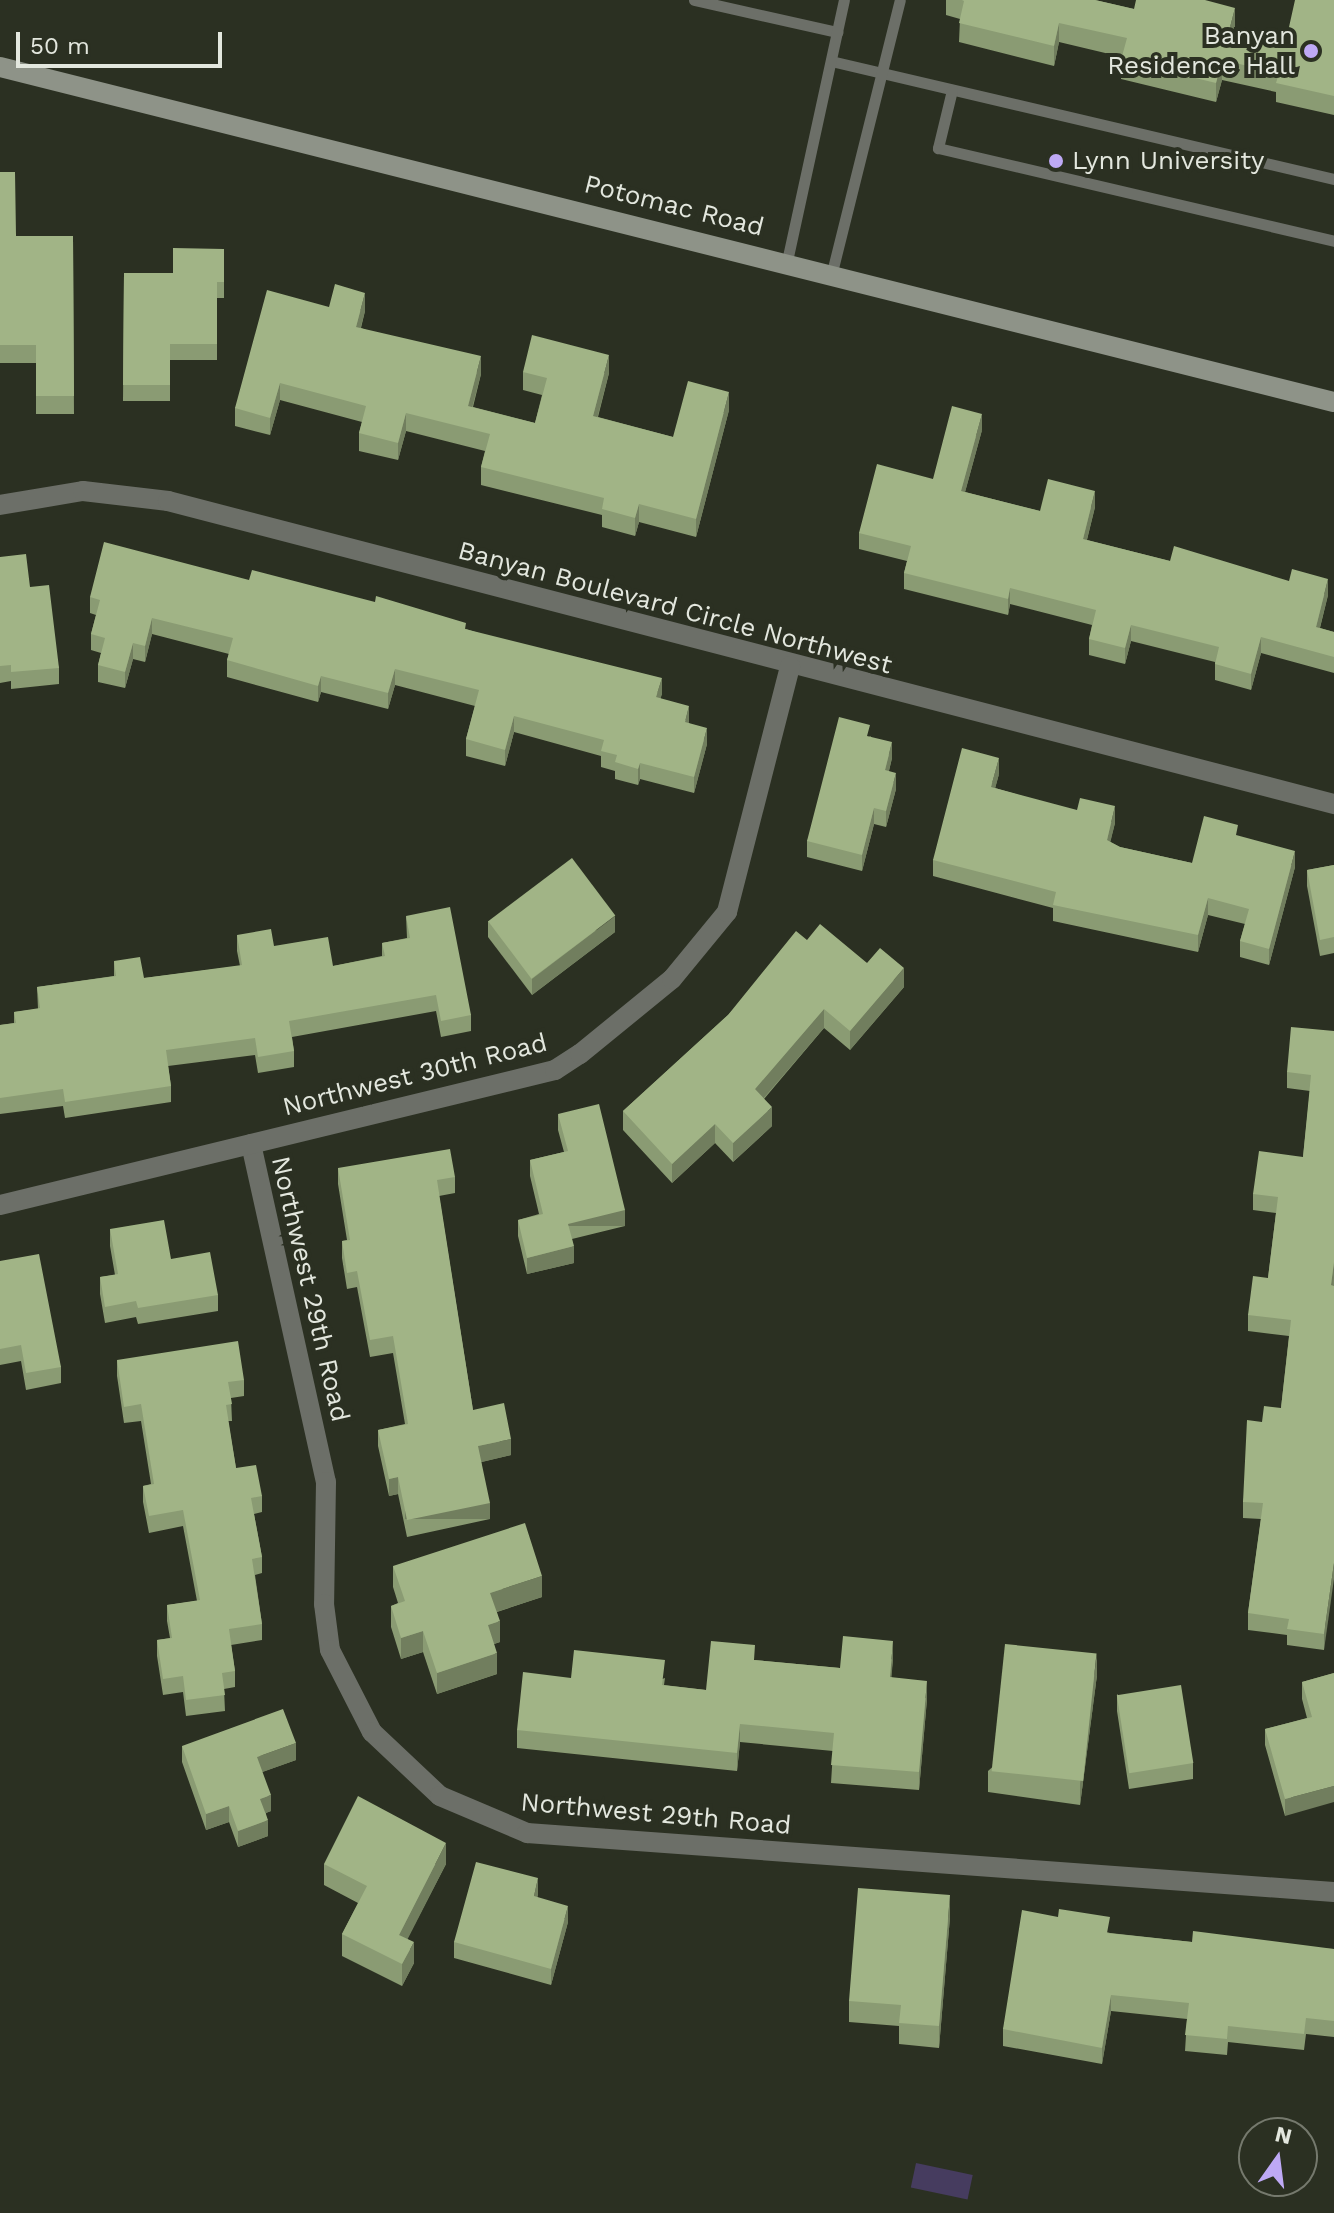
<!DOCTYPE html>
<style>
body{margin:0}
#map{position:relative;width:1334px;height:2213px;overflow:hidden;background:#2b3022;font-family:"Work Sans",sans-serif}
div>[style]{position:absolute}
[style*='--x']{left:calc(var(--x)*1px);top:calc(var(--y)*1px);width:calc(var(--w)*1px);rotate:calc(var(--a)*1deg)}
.green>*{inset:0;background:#463c5f;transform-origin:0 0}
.lane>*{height:11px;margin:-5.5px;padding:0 5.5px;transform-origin:5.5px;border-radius:5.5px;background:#6c6f68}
.street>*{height:20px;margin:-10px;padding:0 10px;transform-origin:10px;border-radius:10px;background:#6c6f68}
.secondary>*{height:20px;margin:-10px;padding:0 10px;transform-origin:10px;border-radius:10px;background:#8e9388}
.wall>*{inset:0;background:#8a9b73}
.shaded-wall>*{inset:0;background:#717e5e;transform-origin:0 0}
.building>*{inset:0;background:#a1b486;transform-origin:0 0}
.dots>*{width:22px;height:22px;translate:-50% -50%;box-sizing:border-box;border:4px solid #2b3022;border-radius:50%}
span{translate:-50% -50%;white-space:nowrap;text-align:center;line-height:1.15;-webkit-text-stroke:8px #2b3022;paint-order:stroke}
.poi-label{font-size:26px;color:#e3e7de}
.right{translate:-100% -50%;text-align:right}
.left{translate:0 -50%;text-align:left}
.street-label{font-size:26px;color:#e3e7de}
.north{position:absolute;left:1238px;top:2117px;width:80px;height:80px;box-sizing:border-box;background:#2b3022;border:2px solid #75796d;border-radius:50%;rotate:14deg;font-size:22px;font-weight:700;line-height:32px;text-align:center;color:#e3e7de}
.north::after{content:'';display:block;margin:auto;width:28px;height:36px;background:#bea9f5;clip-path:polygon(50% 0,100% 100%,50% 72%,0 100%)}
.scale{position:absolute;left:16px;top:32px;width:206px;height:36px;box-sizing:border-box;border:4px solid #e3e7de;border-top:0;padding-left:10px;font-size:24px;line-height:28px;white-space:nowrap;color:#e3e7de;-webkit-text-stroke:6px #2b3022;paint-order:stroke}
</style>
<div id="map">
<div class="green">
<i style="left:916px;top:2163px;width:58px;height:25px;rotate:12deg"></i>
</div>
<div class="lane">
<i style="--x:694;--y:0;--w:147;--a:12.6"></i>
<i style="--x:831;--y:61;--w:517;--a:13.2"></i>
<i style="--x:952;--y:90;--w:60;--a:103.6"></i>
<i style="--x:938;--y:148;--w:407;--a:13.2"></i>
<i style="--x:787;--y:261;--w:267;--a:-77.7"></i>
<i style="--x:832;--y:272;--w:280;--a:-76"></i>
</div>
<div class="street">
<i style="--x:0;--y:505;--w:84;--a:-9.6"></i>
<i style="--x:83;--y:491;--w:86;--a:6.7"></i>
<i style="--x:168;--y:501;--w:1205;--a:14.57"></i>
<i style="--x:251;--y:1144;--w:346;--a:77.5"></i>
<i style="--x:326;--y:1482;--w:122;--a:90.9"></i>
<i style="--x:324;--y:1604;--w:46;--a:82.6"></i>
<i style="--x:330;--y:1650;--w:92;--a:62.9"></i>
<i style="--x:372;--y:1732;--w:93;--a:43.3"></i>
<i style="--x:440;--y:1796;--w:95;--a:23"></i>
<i style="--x:527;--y:1833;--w:809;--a:4.18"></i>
<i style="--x:0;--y:1205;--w:571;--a:-13.67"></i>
<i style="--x:555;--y:1070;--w:30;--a:-33"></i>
<i style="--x:580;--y:1054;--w:119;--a:-39.2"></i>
<i style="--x:672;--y:979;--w:87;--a:-50.6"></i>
<i style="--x:727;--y:912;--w:254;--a:-75.6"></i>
</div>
<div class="secondary">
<i style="--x:0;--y:67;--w:1375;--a:14.1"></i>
</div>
<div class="wall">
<i style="clip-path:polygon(946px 0,1095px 0,1134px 9px,1235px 27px,1234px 32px,1285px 45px,1334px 0,1334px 115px,1276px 102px,1276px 92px,1222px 80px,1216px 102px,1121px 79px,1122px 57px,1059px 42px,1054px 66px,959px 42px,960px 19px,946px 15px)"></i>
<i style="clip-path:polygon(0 172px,16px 236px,73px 236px,74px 414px,36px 414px,36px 363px,0 363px)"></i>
<i style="clip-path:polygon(224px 249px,224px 298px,217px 298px,217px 360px,170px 360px,170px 401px,123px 401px,124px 273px,173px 273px)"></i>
<i style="clip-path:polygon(329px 307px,365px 311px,361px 328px,481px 374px,473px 407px,535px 423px,542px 395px,523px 390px,523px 372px,609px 373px,598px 417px,673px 437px,729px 410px,696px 537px,639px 522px,635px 536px,602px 527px,602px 515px,481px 485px,481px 467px,485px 451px,406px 431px,398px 460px,359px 451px,359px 433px,362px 422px,280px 400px,270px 435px,235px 426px,235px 408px)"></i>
<i style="clip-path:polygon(982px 430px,965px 492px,1040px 511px,1095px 507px,1087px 540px,1170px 561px,1328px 595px,1320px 628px,1334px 632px,1334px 673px,1261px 653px,1251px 690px,1215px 680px,1215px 662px,1131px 641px,1125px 664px,1089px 655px,1089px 639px,1092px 625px,1010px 604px,1008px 615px,904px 589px,904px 573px,907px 561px,859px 549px,859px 533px,933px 479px)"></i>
<i style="clip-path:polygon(0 557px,30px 587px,59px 668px,59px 684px,11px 689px,11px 681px,0 683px)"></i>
<i style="clip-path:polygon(249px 580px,466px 629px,662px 694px,660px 698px,689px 723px,707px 744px,694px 793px,640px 779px,638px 785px,615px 779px,615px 771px,601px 767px,601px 756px,514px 732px,505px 766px,466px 756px,466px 739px,475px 706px,395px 685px,388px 709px,321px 692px,318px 702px,227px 677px,227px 660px,229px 654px,152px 634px,145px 662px,133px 659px,125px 688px,98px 682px,98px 665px,101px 653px,91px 650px,91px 634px,96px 615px,90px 613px,90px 597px)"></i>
<i style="clip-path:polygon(870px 736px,892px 758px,889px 771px,896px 789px,886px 827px,874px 824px,862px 871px,807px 857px,807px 841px)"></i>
<i style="clip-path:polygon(999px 774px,995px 788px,1115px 823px,1110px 842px,1120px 847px,1192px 863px,1238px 836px,1295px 867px,1269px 965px,1240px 957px,1240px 941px,1245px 924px,1208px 915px,1198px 952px,1053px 921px,1053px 908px,933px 876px,933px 860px)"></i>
<i style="clip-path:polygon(1334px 865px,1334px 953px,1320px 956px,1307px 886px,1307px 870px)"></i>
<i style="clip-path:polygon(406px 916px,471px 1015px,471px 1031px,441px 1037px,436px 1011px,292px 1037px,294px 1051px,294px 1067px,258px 1073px,255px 1055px,168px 1066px,171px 1086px,171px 1102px,65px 1118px,63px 1106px,0 1114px,0 1025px,14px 1023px,14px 1012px,38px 1009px,37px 987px,114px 976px,114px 961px,144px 978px,240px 966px,237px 951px,237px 935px,333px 966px,382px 956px,382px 943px,407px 938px)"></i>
<i style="clip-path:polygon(488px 921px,615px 932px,532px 995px,488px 937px)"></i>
<i style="clip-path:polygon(807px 940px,867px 963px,904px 987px,850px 1050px,824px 1028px,764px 1099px,772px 1126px,733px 1162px,715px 1143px,672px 1183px,623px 1130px,623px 1111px,728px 1015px)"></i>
<i style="clip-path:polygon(1334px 1031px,1334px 1278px,1324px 1650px,1287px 1645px,1287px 1635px,1248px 1630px,1248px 1613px,1261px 1519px,1243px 1518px,1243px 1502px,1262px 1422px,1281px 1408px,1289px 1336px,1248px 1331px,1248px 1315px,1268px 1278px,1276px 1213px,1253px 1210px,1253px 1194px,1303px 1157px,1310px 1091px,1287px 1088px,1287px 1072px)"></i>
<i style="clip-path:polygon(558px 1114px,625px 1226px,572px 1239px,574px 1263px,527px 1274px,518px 1236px,518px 1220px,539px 1214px,530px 1176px,530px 1160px,564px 1152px,558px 1130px)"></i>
<i style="clip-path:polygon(338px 1168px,455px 1177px,455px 1193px,439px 1196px,473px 1410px,511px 1455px,481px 1462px,490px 1519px,407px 1537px,398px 1494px,389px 1496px,378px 1446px,378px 1430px,405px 1424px,393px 1353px,370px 1357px,357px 1287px,347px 1289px,342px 1258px,342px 1241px,347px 1240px,338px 1184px)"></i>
<i style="clip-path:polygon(110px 1229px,171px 1259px,218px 1295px,218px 1311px,138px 1324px,136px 1317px,105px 1323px,100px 1294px,100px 1277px,115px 1275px,110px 1246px)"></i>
<i style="clip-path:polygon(0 1261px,61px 1367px,61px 1383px,26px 1390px,21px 1361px,0 1365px)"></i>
<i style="clip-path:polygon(117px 1360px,244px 1380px,244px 1396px,231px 1398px,232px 1421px,228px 1421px,236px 1468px,262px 1496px,262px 1512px,254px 1514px,262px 1557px,262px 1573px,255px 1575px,262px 1624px,262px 1640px,231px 1645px,235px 1671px,235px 1687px,224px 1689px,225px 1711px,186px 1716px,183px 1692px,163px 1695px,157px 1656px,157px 1640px,170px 1638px,167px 1621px,167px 1605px,197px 1601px,183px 1526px,149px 1533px,143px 1502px,143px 1486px,151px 1484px,141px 1421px,124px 1423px,117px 1376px)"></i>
<i style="clip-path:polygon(393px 1566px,542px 1597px,497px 1612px,500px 1642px,494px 1644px,497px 1674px,437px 1694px,423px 1652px,401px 1659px,391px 1627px,391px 1606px,398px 1603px,393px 1587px)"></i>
<i style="clip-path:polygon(893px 1659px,891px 1677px,927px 1699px,919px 1790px,831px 1783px,833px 1751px,740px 1742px,737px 1771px,517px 1748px,517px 1730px,665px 1678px,664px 1685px,706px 1690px,755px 1660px,840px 1668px)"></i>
<i style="clip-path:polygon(1334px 1673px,1285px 1816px,1265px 1745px,1265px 1729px,1307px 1718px,1302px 1699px,1302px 1682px)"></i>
<i style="clip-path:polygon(1097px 1675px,1080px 1805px,988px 1792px,988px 1771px)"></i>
<i style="clip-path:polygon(1117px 1694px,1193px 1763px,1193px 1779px,1129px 1789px,1117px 1711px)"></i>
<i style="clip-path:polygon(182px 1746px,296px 1760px,262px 1772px,271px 1811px,266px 1813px,268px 1836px,238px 1847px,229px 1822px,206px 1830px,182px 1762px)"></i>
<i style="clip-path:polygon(324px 1864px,446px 1864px,407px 1939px,414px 1963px,402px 1986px,342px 1956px,342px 1934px,358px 1903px,324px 1885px)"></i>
<i style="clip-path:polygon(538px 1895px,537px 1897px,568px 1922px,551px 1985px,454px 1958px,454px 1942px)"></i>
<i style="clip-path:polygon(950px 1917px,939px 2048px,899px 2044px,899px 2026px,849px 2022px,849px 2001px)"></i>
<i style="clip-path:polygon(1058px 1917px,1110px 1933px,1192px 1942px,1334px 1949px,1334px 2037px,1306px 2034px,1304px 2050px,1228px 2042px,1227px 2055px,1185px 2051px,1187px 2019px,1111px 2011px,1102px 2064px,1003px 2046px,1003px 2029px)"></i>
</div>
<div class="shaded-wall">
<i style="clip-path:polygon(1235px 8px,1235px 27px,1229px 50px,1229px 31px)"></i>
<i style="clip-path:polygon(1059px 23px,1059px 42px,1054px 66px,1054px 46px)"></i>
<i style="clip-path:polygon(1222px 60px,1222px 80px,1216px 102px,1216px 83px)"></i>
<i style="clip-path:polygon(365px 293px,365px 311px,356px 345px,356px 327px)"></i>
<i style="clip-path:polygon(609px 355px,609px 373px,593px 434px,593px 416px)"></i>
<i style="clip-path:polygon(481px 356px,481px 374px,468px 423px,468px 406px)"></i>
<i style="clip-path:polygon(280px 383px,280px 400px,270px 435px,270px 418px)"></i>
<i style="clip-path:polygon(729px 392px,729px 410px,696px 537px,696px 519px)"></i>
<i style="clip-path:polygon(406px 413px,406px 431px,398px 460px,398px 443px)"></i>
<i style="clip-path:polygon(982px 414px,982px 430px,961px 507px,961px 491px)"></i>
<i style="clip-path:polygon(1095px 491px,1095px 507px,1083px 555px,1083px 539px)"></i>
<i style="clip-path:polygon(639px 504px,639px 522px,635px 536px,635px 518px)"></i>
<i style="clip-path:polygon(1328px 579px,1328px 595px,1316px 643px,1316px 627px)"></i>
<i style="clip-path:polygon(1010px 588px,1010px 604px,1008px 615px,1008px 599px)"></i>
<i style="clip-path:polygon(152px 618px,152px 634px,145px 662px,145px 646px)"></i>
<i style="clip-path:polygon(1131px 625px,1131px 641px,1125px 664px,1125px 648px)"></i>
<i style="clip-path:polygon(1261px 637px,1261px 653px,1251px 690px,1251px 674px)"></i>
<i style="clip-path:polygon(133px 643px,133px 659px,125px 688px,125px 672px)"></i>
<i style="clip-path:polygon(395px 669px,395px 685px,388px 709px,388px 693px)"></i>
<i style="clip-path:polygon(321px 676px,321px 692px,318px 702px,318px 686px)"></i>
<i style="clip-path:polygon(662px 678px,662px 694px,656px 713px,656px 697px)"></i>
<i style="clip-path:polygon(689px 706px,689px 722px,685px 738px,685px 722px)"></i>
<i style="clip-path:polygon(514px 716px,514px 732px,505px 766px,505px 750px)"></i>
<i style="clip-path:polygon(707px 728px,707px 744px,694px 793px,694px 777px)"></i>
<i style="clip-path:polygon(892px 742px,892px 758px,885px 786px,885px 770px)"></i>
<i style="clip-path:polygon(999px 758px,999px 774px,991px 804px,991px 787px)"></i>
<i style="clip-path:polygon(640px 763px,640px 779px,638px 785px,638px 769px)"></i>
<i style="clip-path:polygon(896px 773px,896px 789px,886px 827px,886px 811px)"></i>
<i style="clip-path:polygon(1115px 806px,1115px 823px,1107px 856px,1107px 840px)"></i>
<i style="clip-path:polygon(874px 808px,874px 824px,862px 871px,862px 855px)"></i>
<i style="clip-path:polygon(1295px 851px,1295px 867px,1269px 965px,1269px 949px)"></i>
<i style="clip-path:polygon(1208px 898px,1208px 915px,1198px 952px,1198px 935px)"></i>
<i style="clip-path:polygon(615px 916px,615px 932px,532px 995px,532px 979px)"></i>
<i style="clip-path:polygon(904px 968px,904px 987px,850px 1050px,850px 1031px)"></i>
<i style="clip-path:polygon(824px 1009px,824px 1028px,755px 1108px,755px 1089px)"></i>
<i style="clip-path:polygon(772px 1107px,772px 1126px,733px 1162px,733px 1143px)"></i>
<i style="clip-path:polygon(715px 1124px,715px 1143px,672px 1183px,672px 1164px)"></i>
<i style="left:625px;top:1210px;width:16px;height:59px;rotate:90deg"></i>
<i style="clip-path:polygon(574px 1246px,574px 1263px,527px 1274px,527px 1258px)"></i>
<i style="clip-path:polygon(1334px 1262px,1334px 1278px,1331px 1302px,1331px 1285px)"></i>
<i style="clip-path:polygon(511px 1439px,511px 1455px,478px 1463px,478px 1446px)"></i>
<i style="clip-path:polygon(398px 1477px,398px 1494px,389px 1496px,389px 1479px)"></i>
<i style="left:490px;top:1503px;width:16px;height:85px;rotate:90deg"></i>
<i style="clip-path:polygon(1334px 1563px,1334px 1579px,1324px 1650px,1324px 1634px)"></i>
<i style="clip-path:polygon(542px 1576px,542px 1597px,490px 1614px,490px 1593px)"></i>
<i style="clip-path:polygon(500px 1621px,500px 1642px,488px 1646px,488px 1625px)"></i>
<i style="clip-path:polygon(423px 1631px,423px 1652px,401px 1659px,401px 1638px)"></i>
<i style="clip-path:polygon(893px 1641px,893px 1659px,890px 1695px,890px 1677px)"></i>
<i style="clip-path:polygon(497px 1653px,497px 1674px,437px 1694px,437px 1673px)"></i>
<i style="clip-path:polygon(1097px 1653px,1097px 1675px,1080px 1805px,1080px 1784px)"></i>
<i style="clip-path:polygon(927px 1681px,927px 1699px,919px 1790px,919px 1772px)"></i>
<i style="clip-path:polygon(740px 1724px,740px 1742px,737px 1771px,737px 1753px)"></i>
<i style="clip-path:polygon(296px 1743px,296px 1760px,257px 1774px,257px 1757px)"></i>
<i style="clip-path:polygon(1334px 1786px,1334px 1802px,1285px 1816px,1285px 1799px)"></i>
<i style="clip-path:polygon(271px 1795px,271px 1811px,260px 1815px,260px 1799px)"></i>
<i style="clip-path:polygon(229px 1806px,229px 1822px,206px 1830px,206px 1814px)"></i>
<i style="clip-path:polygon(268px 1820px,268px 1836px,238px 1847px,238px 1831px)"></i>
<i style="clip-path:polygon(446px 1843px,446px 1864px,399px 1956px,399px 1935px)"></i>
<i style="clip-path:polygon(538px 1878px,538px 1895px,534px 1912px,534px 1896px)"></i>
<i style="clip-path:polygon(950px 1895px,950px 1917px,939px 2048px,939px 2026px)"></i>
<i style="clip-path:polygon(568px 1906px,568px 1922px,551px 1985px,551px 1969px)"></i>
<i style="clip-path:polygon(414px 1942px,414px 1963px,402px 1986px,402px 1964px)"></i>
<i style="clip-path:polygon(1111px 1995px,1111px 2011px,1102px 2064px,1102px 2048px)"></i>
</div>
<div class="building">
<i style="clip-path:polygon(962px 0,1095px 0,1134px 9px,1136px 0,1205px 0,1235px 8px,1229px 31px,1285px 45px,1295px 0,1334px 0,1334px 96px,1276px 83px,1279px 73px,1222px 60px,1216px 83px,1121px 60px,1127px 38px,1059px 23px,1054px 46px,959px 23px,964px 1px)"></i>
<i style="clip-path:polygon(0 172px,15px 172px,16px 236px,73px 236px,74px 396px,36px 396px,36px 345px,0 345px)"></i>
<i style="clip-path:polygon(173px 248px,224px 249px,224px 282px,217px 282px,217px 344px,170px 344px,170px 385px,123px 385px,124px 273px,173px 273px)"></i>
<i style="clip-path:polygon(335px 284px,365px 293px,356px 327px,481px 356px,468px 406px,535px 423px,547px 378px,523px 372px,532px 335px,609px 355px,593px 416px,673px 437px,688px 381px,729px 392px,696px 519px,639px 504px,635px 518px,602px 509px,604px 498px,481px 467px,490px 434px,406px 413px,398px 443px,359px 433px,366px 406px,280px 383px,270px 418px,235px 408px,267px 290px,329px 307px)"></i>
<i style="clip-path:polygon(952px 406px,982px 414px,961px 491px,1040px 511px,1048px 479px,1095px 491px,1083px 539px,1170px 561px,1174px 546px,1289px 581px,1292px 569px,1328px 579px,1316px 627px,1334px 632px,1334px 657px,1261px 637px,1251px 674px,1215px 664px,1219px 647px,1131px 625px,1125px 648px,1089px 639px,1096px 610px,1010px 588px,1008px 599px,904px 573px,911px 546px,859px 533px,877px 464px,933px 479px)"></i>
<i style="clip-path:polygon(104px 542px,249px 580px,252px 570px,375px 602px,376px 596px,466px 623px,465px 629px,662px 678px,656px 697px,689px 706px,685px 722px,707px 728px,694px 777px,640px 763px,638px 769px,615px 762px,617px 755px,601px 751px,604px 740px,514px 716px,505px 750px,466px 739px,479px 690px,395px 669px,388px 693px,321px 676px,318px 686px,227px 660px,233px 638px,152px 618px,145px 646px,133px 643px,125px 672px,98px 665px,105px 638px,91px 634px,100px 600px,90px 597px)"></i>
<i style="clip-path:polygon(26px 554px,30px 587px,49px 585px,59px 668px,11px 672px,11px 665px,0 666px,0 557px)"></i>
<i style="clip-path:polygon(839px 717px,870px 725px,867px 736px,892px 742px,885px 770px,896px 773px,886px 811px,874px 808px,862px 855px,807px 841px)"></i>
<i style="clip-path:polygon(962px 748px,999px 758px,991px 787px,1077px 810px,1080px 798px,1115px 806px,1107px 840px,1120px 847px,1192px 863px,1204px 816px,1238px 825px,1236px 835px,1295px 851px,1269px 949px,1240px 941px,1249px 909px,1208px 898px,1198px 935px,1053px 905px,1056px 892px,933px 860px)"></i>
<i style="left:572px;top:858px;width:72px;height:105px;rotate:53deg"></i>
<i style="clip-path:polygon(1334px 865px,1334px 937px,1320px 940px,1307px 870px)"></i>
<i style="clip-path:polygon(450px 907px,471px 1015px,441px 1021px,436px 995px,289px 1021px,294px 1051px,258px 1057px,255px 1038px,166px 1050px,171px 1086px,65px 1102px,63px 1089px,0 1098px,0 1025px,16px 1023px,14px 1012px,40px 1008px,37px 987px,116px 976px,114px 961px,140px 957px,144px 978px,242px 965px,237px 935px,271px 929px,274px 946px,328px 937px,333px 966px,385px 956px,382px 943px,410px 938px,406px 916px)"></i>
<i style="clip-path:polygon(820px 924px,867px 963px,880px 948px,904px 968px,850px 1031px,824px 1009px,755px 1089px,772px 1107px,733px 1143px,715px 1124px,672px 1164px,623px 1111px,728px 1015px,796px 931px,807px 940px)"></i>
<i style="clip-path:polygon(1291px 1027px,1334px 1031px,1334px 1262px,1331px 1285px,1334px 1286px,1334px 1563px,1324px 1634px,1287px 1629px,1289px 1619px,1248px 1613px,1263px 1503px,1243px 1502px,1247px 1420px,1262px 1422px,1264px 1406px,1281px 1408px,1291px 1320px,1248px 1315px,1253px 1276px,1268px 1278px,1278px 1197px,1253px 1194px,1259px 1151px,1303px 1157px,1311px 1075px,1287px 1072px)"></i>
<i style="clip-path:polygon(599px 1104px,625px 1210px,568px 1224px,574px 1246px,527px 1258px,518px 1220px,543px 1214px,530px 1160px,568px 1151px,558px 1114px)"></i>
<i style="clip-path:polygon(450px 1149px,455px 1177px,437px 1180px,473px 1410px,504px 1403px,511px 1439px,478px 1446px,490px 1503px,407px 1520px,398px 1477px,389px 1479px,378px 1430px,408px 1424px,393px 1336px,370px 1340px,357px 1271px,347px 1273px,342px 1241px,350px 1240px,338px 1168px)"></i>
<i style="clip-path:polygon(164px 1220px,171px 1259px,210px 1252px,218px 1295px,138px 1308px,136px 1301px,105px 1307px,100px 1277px,118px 1274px,110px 1229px)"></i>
<i style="clip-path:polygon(39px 1254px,61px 1367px,26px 1373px,21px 1345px,0 1349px,0 1261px)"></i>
<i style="clip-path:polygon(238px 1341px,244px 1380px,228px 1382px,232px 1404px,226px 1405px,236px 1468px,256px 1465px,262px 1496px,251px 1498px,262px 1557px,252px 1559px,262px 1624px,229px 1629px,235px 1671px,222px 1673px,225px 1695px,186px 1700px,183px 1676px,163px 1679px,157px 1640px,172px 1638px,167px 1605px,200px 1600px,183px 1510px,149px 1516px,143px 1486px,154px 1484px,141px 1404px,124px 1407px,117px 1360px)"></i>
<i style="clip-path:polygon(525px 1523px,542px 1576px,490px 1593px,500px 1621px,488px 1625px,497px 1653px,437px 1673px,423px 1631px,401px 1638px,391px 1606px,405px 1601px,393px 1566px)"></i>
<i style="clip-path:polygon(843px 1636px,893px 1641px,890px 1677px,927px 1681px,919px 1772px,831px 1765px,834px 1733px,740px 1724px,737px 1753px,517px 1730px,523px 1672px,571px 1678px,574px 1650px,665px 1660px,662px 1685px,706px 1690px,711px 1641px,755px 1645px,754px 1660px,840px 1668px)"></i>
<i style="left:1005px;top:1644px;width:92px;height:128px;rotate:6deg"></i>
<i style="clip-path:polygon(1334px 1673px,1334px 1786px,1285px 1799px,1265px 1729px,1312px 1717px,1302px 1682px)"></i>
<i style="left:1181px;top:1685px;width:79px;height:65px;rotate:81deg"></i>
<i style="clip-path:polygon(283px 1709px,296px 1743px,257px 1757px,271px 1795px,260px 1799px,268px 1820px,238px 1831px,229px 1806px,206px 1814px,182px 1746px)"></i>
<i style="clip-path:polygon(358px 1796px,446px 1843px,399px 1935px,414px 1942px,402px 1964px,342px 1934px,367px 1886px,324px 1864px)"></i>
<i style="clip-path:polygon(476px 1862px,538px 1878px,534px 1896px,568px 1906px,551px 1969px,454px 1942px)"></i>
<i style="clip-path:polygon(858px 1888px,950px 1895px,939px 2026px,899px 2023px,901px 2005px,849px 2001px)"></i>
<i style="clip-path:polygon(1059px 1909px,1110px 1917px,1107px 1933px,1192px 1942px,1193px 1931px,1334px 1949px,1334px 2021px,1306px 2018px,1304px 2034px,1228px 2026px,1227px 2039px,1185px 2035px,1189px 2003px,1111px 1995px,1102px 2048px,1003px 2029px,1022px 1910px,1058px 1917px)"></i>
</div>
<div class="dots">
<i style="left:1311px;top:51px;background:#bea9f5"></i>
<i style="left:1056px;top:161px;background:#bea9f5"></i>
</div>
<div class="poi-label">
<span class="right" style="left:1295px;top:51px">Banyan<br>Residence Hall</span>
<span class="left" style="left:1072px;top:161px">Lynn University</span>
</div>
<div class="street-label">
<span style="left:674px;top:206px;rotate:14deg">Potomac Road</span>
<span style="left:675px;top:608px;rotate:15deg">Banyan Boulevard Circle Northwest</span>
<span style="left:415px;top:1075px;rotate:-14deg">Northwest 30th Road</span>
<span style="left:310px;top:1289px;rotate:77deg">Northwest 29th Road</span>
<span style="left:656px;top:1814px;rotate:5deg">Northwest 29th Road</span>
</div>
<div class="north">N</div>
<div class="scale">50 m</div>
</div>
